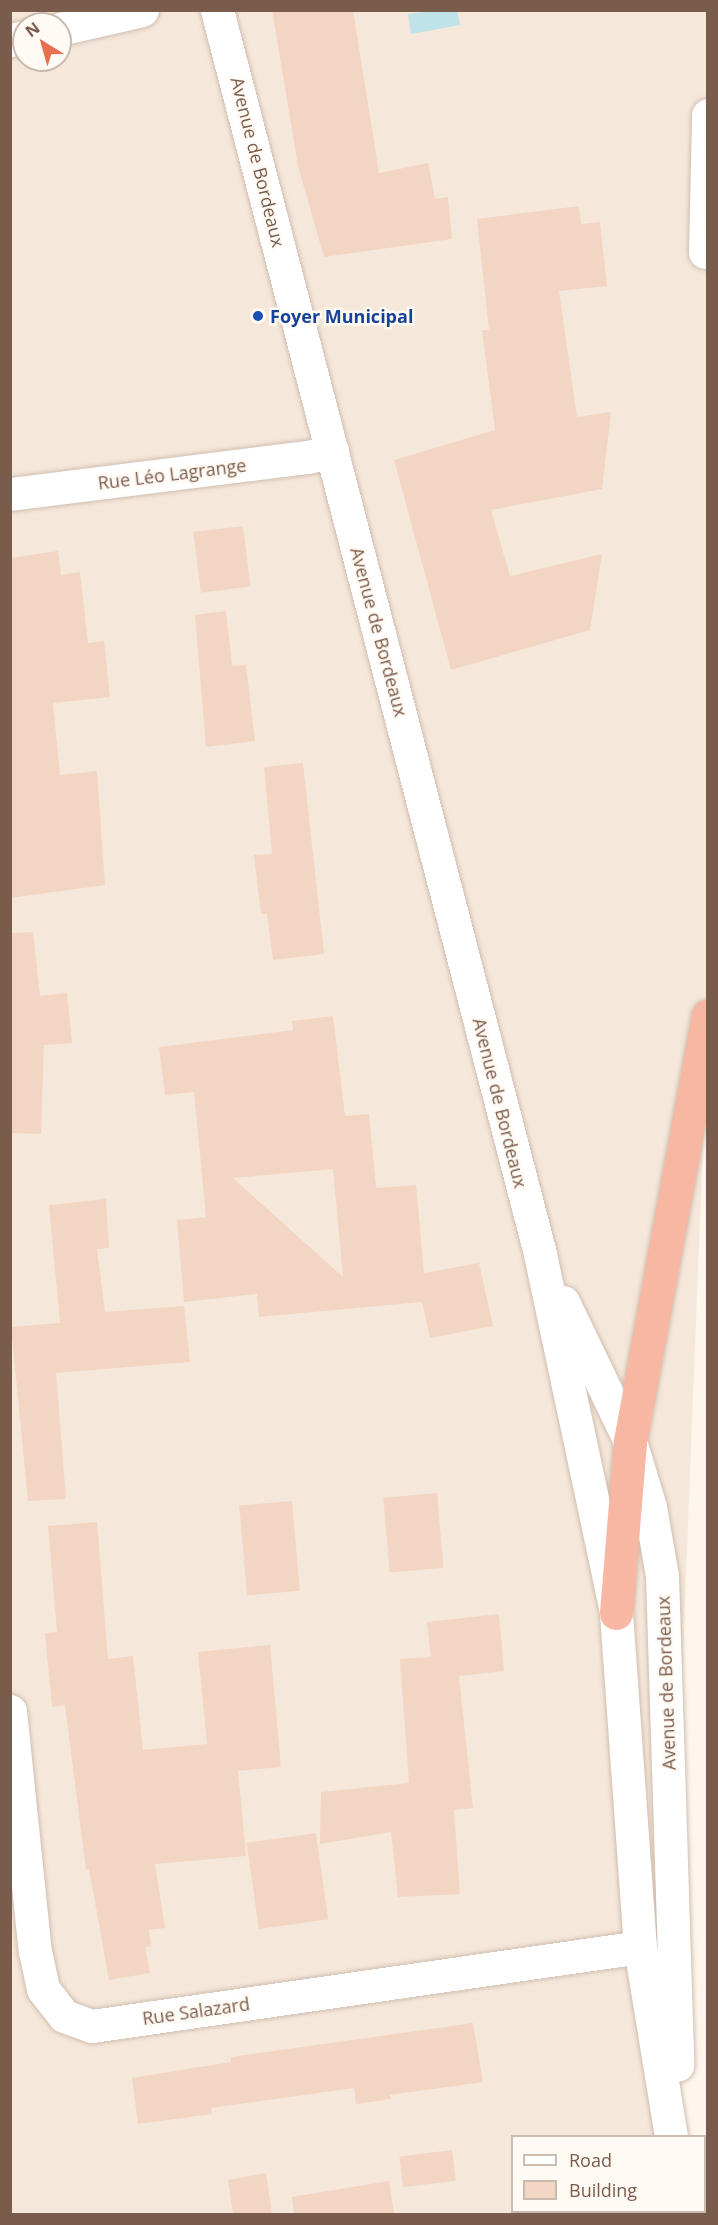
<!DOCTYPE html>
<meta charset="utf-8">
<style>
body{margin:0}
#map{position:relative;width:718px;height:2225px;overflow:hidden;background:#fdf6ec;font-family:"Open Sans",sans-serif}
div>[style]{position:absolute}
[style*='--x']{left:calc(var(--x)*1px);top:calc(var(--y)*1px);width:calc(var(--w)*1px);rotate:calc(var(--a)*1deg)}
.residential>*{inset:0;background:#f5e8da}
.water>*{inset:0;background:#bfe3e8}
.building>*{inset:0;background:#f3d5c3;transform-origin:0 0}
.roads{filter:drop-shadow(0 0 2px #d1beb0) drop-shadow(0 0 2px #d1beb0)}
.minor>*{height:33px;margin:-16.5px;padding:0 16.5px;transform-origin:16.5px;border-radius:16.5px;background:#fff}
.secondary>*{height:33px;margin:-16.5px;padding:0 16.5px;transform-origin:16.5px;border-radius:16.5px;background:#fff}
.motorway>*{height:33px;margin:-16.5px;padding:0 16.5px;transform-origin:16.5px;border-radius:16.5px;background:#f7b7a3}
.dots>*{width:16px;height:16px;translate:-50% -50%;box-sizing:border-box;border:3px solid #fffaf3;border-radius:50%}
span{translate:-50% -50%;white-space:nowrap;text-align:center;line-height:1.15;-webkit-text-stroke:5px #fffaf3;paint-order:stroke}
.street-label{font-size:18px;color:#7a5c4d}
.transit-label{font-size:18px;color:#164399;font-weight:700}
.left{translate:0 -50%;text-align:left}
.frame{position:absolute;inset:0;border:12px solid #7a5c4d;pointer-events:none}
.legend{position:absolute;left:511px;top:2135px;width:195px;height:78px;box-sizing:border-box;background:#fffaf3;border:2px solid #cabbb1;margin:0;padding:8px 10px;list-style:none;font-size:18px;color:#7a5c4d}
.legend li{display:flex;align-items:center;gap:12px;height:30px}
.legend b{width:30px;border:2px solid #cabbb1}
.north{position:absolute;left:12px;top:12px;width:60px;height:60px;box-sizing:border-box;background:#fffaf3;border:2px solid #cabbb1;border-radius:50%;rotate:323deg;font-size:16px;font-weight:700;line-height:24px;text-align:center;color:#7a5c4d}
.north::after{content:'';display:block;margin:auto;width:21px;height:27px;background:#e76f51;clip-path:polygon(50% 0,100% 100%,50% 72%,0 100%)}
</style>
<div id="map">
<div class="residential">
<i style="clip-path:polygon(evenodd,11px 11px,707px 11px,707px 1041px,664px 2136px,512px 2136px,512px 2212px,661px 2212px,661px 2214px,11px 2214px,11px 11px,24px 24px,60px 24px,60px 60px,24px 60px,24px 24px)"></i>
</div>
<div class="water">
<i style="clip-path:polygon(430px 11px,457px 11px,460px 25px,411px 34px,408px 14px)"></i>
</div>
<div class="building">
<i style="clip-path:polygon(272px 10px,353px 10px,379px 173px,428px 163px,435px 199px,448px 197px,452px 239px,324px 257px,298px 166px)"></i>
<i style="clip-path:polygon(579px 206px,581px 224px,600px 222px,607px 286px,559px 291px,577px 417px,611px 412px,602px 489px,491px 510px,510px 576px,602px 554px,590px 630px,451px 670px,394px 460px,495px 430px,482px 330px,489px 330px,477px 219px)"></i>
<i style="left:243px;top:526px;width:61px;height:50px;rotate:83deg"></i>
<i style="clip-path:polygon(58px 551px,61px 575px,80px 572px,88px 643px,104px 641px,110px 697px,53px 703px,60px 775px,97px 771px,105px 885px,10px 898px,10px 558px)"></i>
<i style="clip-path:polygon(226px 611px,232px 666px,246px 665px,255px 741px,206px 747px,195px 615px)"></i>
<i style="clip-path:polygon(303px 763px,324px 954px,273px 960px,267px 914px,261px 914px,254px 855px,272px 854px,264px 767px)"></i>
<i style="clip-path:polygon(33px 932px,40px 996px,67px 993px,72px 1043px,44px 1045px,41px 1134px,10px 1133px,10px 933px)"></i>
<i style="clip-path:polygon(evenodd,333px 1016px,345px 1116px,369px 1114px,376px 1188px,416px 1185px,424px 1273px,479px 1263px,493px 1326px,430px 1338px,422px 1302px,259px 1317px,257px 1294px,184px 1302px,177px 1220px,206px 1217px,194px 1092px,165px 1095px,159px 1047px,293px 1030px,292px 1021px,333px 1016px,333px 1169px,343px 1277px,233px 1178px,333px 1169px)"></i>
<i style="clip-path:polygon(106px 1199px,109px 1248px,97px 1249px,105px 1312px,184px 1306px,190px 1362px,56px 1373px,66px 1499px,28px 1501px,11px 1327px,60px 1323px,49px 1205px)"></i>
<i style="left:437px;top:1493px;width:75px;height:54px;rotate:85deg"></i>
<i style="left:292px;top:1501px;width:90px;height:53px;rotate:85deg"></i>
<i style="clip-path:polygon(97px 1522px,108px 1659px,133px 1656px,143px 1750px,207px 1744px,198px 1652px,270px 1645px,281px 1767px,238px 1771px,246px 1856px,155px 1864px,165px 1928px,149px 1930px,151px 1946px,145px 1947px,150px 1973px,109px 1980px,89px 1869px,86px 1870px,65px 1705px,52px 1707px,45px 1633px,57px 1632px,48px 1526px)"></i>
<i style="clip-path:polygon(499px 1614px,504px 1671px,459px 1676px,473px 1808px,454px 1810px,460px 1894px,398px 1897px,391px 1832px,320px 1844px,321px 1792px,409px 1783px,400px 1659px,431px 1657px,427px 1622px)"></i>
<i style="left:316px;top:1833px;width:87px;height:70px;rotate:82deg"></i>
<i style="clip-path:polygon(473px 2023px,483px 2082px,390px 2095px,391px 2099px,356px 2104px,354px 2088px,211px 2108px,212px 2114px,138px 2124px,132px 2078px,231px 2062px,231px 2057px)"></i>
<i style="left:452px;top:2150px;width:31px;height:53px;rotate:83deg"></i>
<i style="clip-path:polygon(266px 2173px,272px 2214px,233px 2214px,228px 2180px)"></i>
<i style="clip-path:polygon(389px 2181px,394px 2214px,294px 2214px,292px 2197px)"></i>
</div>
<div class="roads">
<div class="minor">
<i style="--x:60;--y:29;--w:84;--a:-13"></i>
<i style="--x:10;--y:40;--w:14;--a:-12"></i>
<i style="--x:705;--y:252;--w:137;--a:-88.7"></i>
<i style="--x:10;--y:494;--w:300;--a:-7.1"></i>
<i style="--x:308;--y:457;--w:25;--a:-14"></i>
<i style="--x:10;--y:1711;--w:241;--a:84.1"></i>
<i style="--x:35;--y:1951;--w:39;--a:78"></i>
<i style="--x:43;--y:1989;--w:34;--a:52"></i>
<i style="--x:64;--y:2016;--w:30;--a:20"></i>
<i style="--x:92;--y:2026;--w:554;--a:-8.2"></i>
</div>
<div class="secondary">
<i style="--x:217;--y:10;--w:1285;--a:75.44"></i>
<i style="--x:540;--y:1254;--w:367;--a:78"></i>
<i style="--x:616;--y:1613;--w:335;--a:85.9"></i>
<i style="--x:640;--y:1947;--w:192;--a:80.7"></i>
<i style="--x:563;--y:1302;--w:154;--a:64.3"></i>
<i style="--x:630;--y:1441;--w:69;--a:73.1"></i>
<i style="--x:650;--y:1507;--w:70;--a:80.1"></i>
<i style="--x:662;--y:1576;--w:489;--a:88.2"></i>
<i style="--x:683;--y:2212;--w:2;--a:90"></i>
</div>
<div class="motorway">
<i style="--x:616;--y:1613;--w:173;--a:-85.3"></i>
<i style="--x:630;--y:1441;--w:432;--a:-79.6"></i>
</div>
</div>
<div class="dots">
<i style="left:258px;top:316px;background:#1a4fb4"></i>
</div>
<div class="street-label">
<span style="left:258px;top:162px;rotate:76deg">Avenue de Bordeaux</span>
<span style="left:172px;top:474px;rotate:-7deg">Rue Léo Lagrange</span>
<span style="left:379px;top:632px;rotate:75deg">Avenue de Bordeaux</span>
<span style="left:500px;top:1103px;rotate:76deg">Avenue de Bordeaux</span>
<span style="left:666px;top:1683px;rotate:-92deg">Avenue de Bordeaux</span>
<span style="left:196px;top:2011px;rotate:-8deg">Rue Salazard</span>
</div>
<div class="transit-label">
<span class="left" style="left:270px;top:316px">Foyer Municipal</span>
</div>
<div class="frame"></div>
<ul class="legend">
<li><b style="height:8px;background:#fff"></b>Road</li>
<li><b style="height:16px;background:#f3d5c3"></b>Building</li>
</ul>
<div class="north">N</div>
</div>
